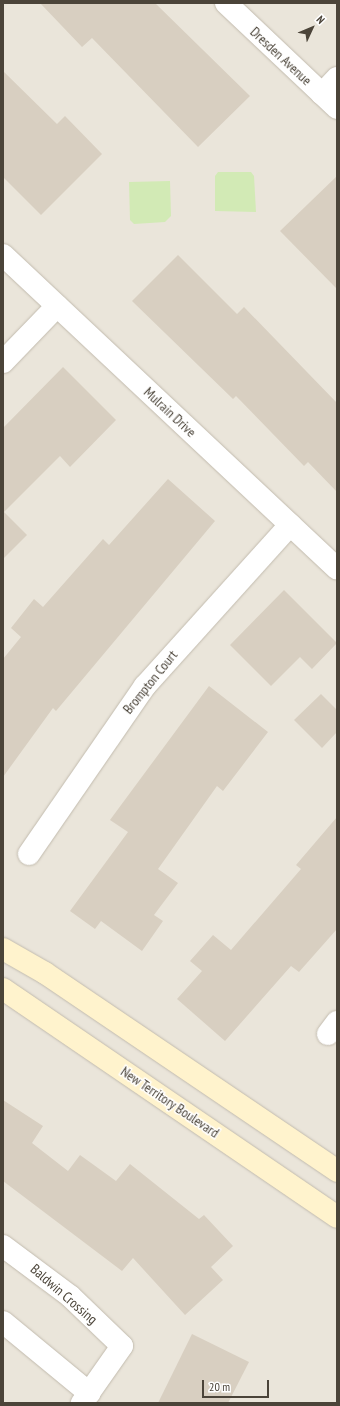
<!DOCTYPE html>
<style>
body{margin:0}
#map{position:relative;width:340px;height:1406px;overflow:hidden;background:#f6f3ec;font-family:"PT Sans Narrow",sans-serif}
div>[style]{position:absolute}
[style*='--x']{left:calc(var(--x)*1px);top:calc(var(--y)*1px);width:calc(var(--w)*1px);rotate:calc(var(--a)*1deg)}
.residential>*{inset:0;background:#eae5da;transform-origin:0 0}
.green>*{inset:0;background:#d2eab5}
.building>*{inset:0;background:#d8cfc1}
.roads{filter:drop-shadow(0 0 1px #c2bbae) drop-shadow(0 0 1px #c2bbae)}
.street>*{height:22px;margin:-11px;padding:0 11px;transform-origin:11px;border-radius:11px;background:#fff}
.secondary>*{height:22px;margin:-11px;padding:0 11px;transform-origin:11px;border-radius:11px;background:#fff3cd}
span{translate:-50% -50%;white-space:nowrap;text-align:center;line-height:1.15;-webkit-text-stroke:3px #fff;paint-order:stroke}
.street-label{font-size:14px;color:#4b4439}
.frame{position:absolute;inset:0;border:4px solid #4b4439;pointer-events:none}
.north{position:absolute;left:292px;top:8px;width:40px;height:40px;-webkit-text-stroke:3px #fff;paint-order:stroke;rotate:46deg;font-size:11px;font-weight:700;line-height:16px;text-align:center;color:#4b4439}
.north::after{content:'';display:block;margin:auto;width:14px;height:18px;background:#4b4439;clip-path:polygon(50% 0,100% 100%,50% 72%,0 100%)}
.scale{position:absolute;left:202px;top:1380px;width:67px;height:18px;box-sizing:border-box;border:2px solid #4b4439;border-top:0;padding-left:5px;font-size:12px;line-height:14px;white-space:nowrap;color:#4b4439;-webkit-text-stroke:3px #fff;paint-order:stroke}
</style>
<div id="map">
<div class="residential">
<i style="left:3px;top:3px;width:334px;height:1400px"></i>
</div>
<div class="green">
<i style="clip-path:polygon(218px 172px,251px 172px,254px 176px,256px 212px,215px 211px,215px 176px)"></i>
<i style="clip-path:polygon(170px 181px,171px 216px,165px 222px,134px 224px,130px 220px,129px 182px)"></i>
</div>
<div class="building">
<i style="clip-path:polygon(40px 3px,155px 3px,250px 96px,198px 147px,92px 38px,82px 47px)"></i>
<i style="clip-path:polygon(3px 71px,57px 124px,65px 116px,102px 154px,41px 215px,3px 177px)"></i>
<i style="clip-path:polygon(337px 176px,337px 289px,280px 231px)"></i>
<i style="clip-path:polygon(178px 255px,237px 314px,244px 307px,337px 403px,337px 492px,308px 462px,304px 466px,236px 396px,233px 399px,132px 301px)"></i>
<i style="clip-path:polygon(63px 367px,116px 420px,70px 467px,60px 456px,4px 512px,27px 535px,3px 559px,3px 428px)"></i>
<i style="clip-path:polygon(168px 479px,215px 521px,56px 711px,53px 708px,3px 777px,3px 659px,21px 637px,11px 628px,34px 599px,43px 607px,103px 539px,109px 545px)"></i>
<i style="clip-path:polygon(284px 590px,337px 643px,312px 669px,300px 657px,271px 686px,230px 645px)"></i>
<i style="clip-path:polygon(209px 686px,268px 732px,223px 791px,217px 786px,158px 869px,178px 883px,154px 915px,163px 921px,142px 951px,101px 921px,95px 929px,70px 911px,128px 832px,110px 820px)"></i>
<i style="clip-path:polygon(321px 694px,337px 710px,337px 732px,322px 748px,294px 720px)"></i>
<i style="clip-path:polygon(337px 817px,337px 929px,299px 972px,291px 966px,225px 1041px,177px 999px,202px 971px,190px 961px,213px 935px,231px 950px,301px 869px,296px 865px)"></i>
<i style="clip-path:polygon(3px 1100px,43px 1126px,32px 1143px,68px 1171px,80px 1155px,116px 1181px,130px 1164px,199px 1219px,204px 1215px,233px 1246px,211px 1267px,223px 1280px,185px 1315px,133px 1258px,122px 1271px,3px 1181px)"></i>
<i style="clip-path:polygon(192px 1334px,249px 1362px,228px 1403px,158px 1403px)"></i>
</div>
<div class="roads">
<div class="street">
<i style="--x:226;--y:3;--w:153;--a:43.4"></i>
<i style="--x:322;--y:94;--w:22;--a:-47"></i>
<i style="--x:3;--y:255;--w:458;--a:43.2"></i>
<i style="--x:3;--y:362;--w:78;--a:-46"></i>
<i style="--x:29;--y:854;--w:204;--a:-55.4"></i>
<i style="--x:145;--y:686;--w:217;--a:-48"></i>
<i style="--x:328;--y:1034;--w:15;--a:-53"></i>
<i style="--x:3;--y:1246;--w:84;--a:36.7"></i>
<i style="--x:70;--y:1296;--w:72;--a:43.9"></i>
<i style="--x:122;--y:1346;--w:70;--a:125.1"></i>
<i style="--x:3;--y:1322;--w:112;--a:39.5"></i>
</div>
<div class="secondary">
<i style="--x:3;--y:949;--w:48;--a:29.7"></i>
<i style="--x:45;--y:973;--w:353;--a:34.1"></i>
<i style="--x:3;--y:989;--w:404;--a:34.3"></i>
</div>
</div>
<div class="street-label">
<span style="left:281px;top:56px;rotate:43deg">Dresden Avenue</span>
<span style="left:170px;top:412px;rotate:43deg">Mulrain Drive</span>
<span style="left:150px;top:682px;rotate:-51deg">Brompton Court</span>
<span style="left:170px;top:1102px;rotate:34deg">New Territory Boulevard</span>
<span style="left:64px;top:1294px;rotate:41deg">Baldwin Crossing</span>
</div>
<div class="frame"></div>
<div class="north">N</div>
<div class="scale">20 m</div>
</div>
